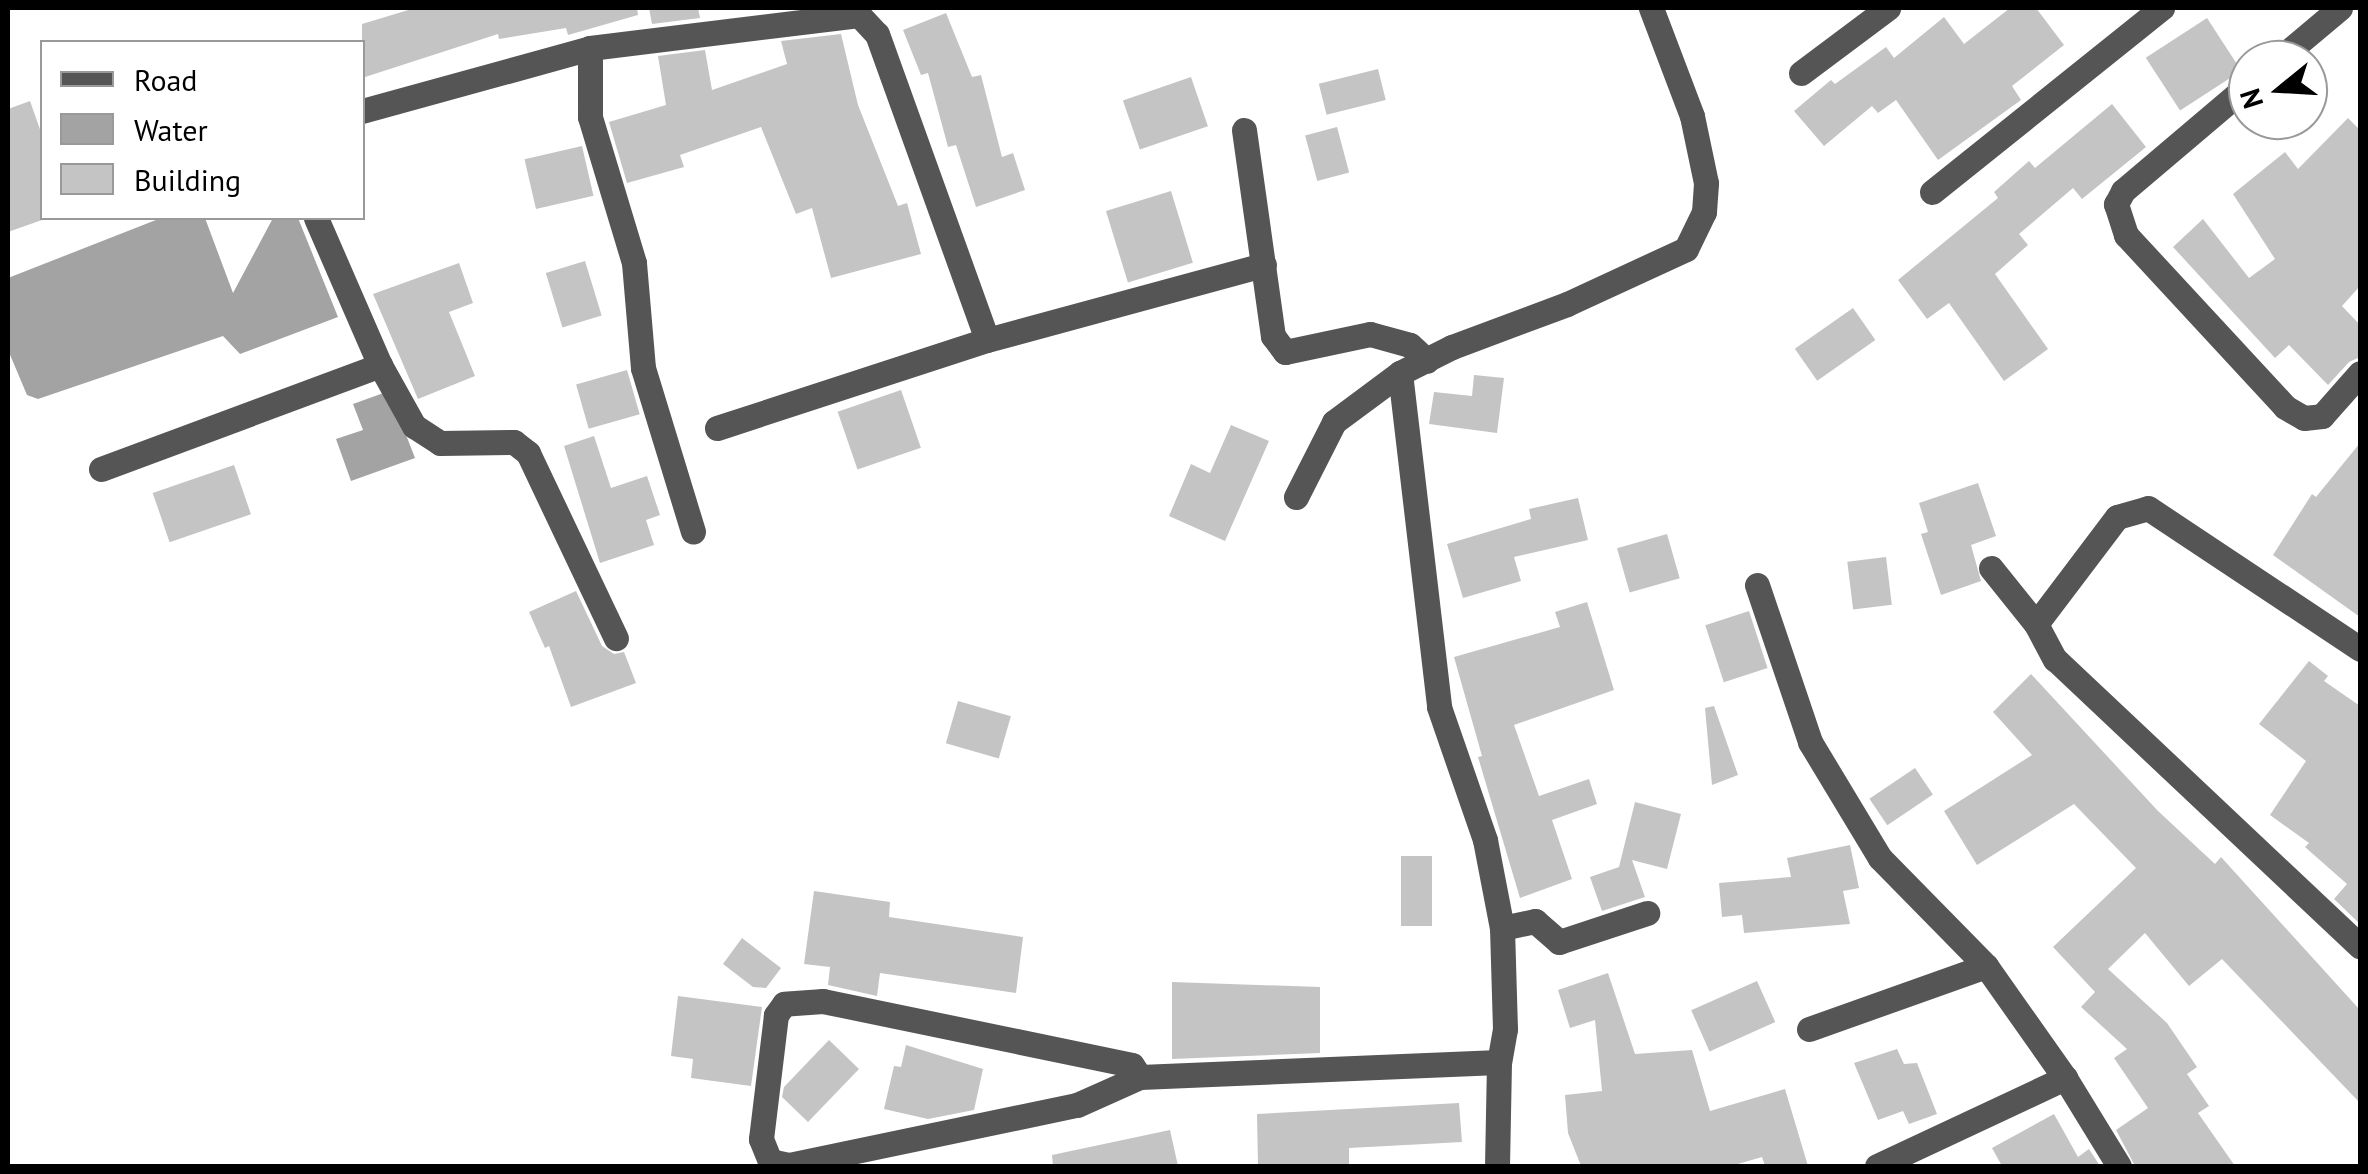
<!DOCTYPE html>
<style>
body{margin:0}
#map{position:relative;width:2368px;height:1174px;overflow:hidden;background:#fff;font-family:"PT Sans",sans-serif}
div>[style]{position:absolute}
[style*='--x']{left:calc(var(--x)*1px);top:calc(var(--y)*1px);width:calc(var(--w)*1px);rotate:calc(var(--a)*1deg)}
.water>*{inset:0;background:#a3a3a3}
.building>*{inset:0;background:#c4c4c4;transform-origin:0 0}
.minor>*{height:25px;margin:-12.5px;padding:0 12.5px;transform-origin:12.5px;border-radius:12.5px;background:#555}
span{translate:-50% -50%;white-space:nowrap;text-align:center;line-height:1.15;-webkit-text-stroke:8px #fff;paint-order:stroke}
.frame{position:absolute;inset:0;border:10px solid #000;pointer-events:none}
.legend{position:absolute;left:40px;top:40px;width:325px;height:180px;box-sizing:border-box;background:#fff;border:2px solid #999;margin:0;padding:12px 18px;list-style:none;font-size:30px;color:#000}
.legend li{display:flex;align-items:center;gap:20px;height:50px}
.legend b{width:50px;border:2px solid #999}
.north{position:absolute;left:2228px;top:40px;width:100px;height:100px;box-sizing:border-box;background:#fff;border:2px solid #999;border-radius:50%;rotate:252deg;font-size:28px;font-weight:700;line-height:40px;text-align:center;color:#000}
.north::after{content:'';display:block;margin:auto;width:35px;height:45px;background:#000;clip-path:polygon(50% 0,100% 100%,50% 72%,0 100%)}
</style>
<div id="map">
<div class="water">
<i style="clip-path:polygon(161px 218px,205px 218px,233px 293px,273px 218px,298px 218px,338px 317px,240px 354px,223px 336px,38px 399px,27px 395px,8px 350px,8px 278px)"></i>
<i style="clip-path:polygon(389px 391px,415px 458px,351px 481px,336px 439px,363px 430px,353px 404px)"></i>
</div>
<div class="building">
<i style="clip-path:polygon(415px 8px,637px 8px,638px 15px,568px 35px,566px 28px,499px 39px,498px 34px,362px 78px,362px 24px)"></i>
<i style="clip-path:polygon(649px 8px,698px 8px,700px 18px,652px 24px)"></i>
<i style="clip-path:polygon(2010px 8px,2036px 8px,2064px 45px,2012px 86px,2021px 100px,1938px 160px,1896px 100px,1878px 113px,1872px 106px,1824px 146px,1794px 111px,1831px 80px,1835px 84px,1886px 47px,1894px 58px,1944px 17px,1964px 44px)"></i>
<i style="clip-path:polygon(946px 13px,972px 77px,981px 75px,1002px 157px,1013px 153px,1025px 190px,976px 207px,956px 145px,948px 147px,928px 73px,921px 75px,903px 30px)"></i>
<i style="left:2207px;top:18px;width:63px;height:73px;rotate:57deg"></i>
<i style="clip-path:polygon(841px 34px,858px 105px,898px 206px,907px 203px,921px 254px,831px 278px,812px 208px,796px 214px,761px 127px,680px 155px,684px 167px,627px 183px,609px 122px,666px 105px,658px 56px,705px 50px,712px 90px,787px 64px,781px 41px)"></i>
<i style="left:1378px;top:69px;width:32px;height:61px;rotate:76deg"></i>
<i style="left:1191px;top:77px;width:52px;height:72px;rotate:71deg"></i>
<i style="clip-path:polygon(30px 101px,42px 135px,42px 220px,8px 232px,8px 109px)"></i>
<i style="clip-path:polygon(2112px 104px,2146px 147px,2082px 199px,2073px 188px,2019px 234px,2028px 245px,1995px 274px,2048px 349px,2004px 381px,1949px 303px,1927px 319px,1898px 280px,1998px 198px,1994px 192px,2029px 161px,2035px 168px)"></i>
<i style="clip-path:polygon(2348px 118px,2360px 130px,2360px 286px,2342px 306px,2360px 325px,2360px 357px,2349px 362px,2328px 385px,2289px 345px,2275px 358px,2173px 247px,2203px 219px,2249px 278px,2275px 259px,2233px 194px,2285px 152px,2298px 169px)"></i>
<i style="left:1337px;top:127px;width:47px;height:33px;rotate:75deg"></i>
<i style="left:582px;top:146px;width:51px;height:59px;rotate:77deg"></i>
<i style="left:1171px;top:191px;width:75px;height:68px;rotate:73deg"></i>
<i style="left:585px;top:261px;width:57px;height:41px;rotate:73deg"></i>
<i style="clip-path:polygon(459px 263px,473px 303px,449px 312px,475px 376px,418px 399px,373px 294px)"></i>
<i style="left:1853px;top:308px;width:39px;height:71px;rotate:55deg"></i>
<i style="left:627px;top:370px;width:46px;height:53px;rotate:74deg"></i>
<i style="clip-path:polygon(1474px 375px,1504px 378px,1497px 433px,1429px 424px,1434px 392px,1472px 396px)"></i>
<i style="left:901px;top:390px;width:61px;height:67px;rotate:71deg"></i>
<i style="clip-path:polygon(1231px 425px,1269px 441px,1225px 541px,1169px 516px,1191px 464px,1210px 473px)"></i>
<i style="clip-path:polygon(594px 436px,611px 488px,647px 476px,660px 515px,646px 520px,654px 545px,600px 563px,564px 446px)"></i>
<i style="clip-path:polygon(2360px 443px,2360px 617px,2273px 555px,2312px 494px,2316px 497px)"></i>
<i style="left:234px;top:465px;width:52px;height:86px;rotate:71deg"></i>
<i style="clip-path:polygon(1978px 483px,1996px 536px,1971px 545px,1981px 581px,1941px 595px,1921px 534px,1928px 532px,1919px 503px)"></i>
<i style="clip-path:polygon(1578px 498px,1588px 540px,1514px 557px,1521px 581px,1463px 598px,1447px 544px,1531px 519px,1529px 509px)"></i>
<i style="left:1667px;top:534px;width:46px;height:52px;rotate:74deg"></i>
<i style="left:1886px;top:557px;width:48px;height:39px;rotate:83deg"></i>
<i style="clip-path:polygon(576px 591px,602px 646px,614px 654px,624px 652px,636px 683px,571px 707px,549px 646px,545px 648px,529px 612px)"></i>
<i style="clip-path:polygon(1587px 602px,1614px 690px,1514px 725px,1539px 796px,1589px 779px,1597px 804px,1552px 820px,1572px 879px,1520px 898px,1478px 757px,1482px 756px,1454px 657px,1560px 627px,1555px 612px)"></i>
<i style="left:1749px;top:611px;width:60px;height:46px;rotate:72deg"></i>
<i style="clip-path:polygon(2309px 661px,2328px 676px,2324px 681px,2360px 706px,2360px 924px,2334px 899px,2347px 884px,2305px 847px,2309px 843px,2270px 815px,2306px 761px,2259px 724px)"></i>
<i style="clip-path:polygon(2031px 674px,2158px 811px,2215px 864px,2221px 857px,2360px 1010px,2360px 1103px,2222px 959px,2189px 986px,2145px 933px,2108px 969px,2167px 1023px,2197px 1067px,2187px 1074px,2209px 1106px,2198px 1113px,2235px 1166px,2135px 1166px,2116px 1130px,2148px 1108px,2114px 1058px,2127px 1049px,2081px 1007px,2095px 992px,2053px 947px,2136px 868px,2074px 804px,1977px 865px,1944px 811px,2032px 755px,1993px 712px)"></i>
<i style="left:958px;top:701px;width:55px;height:44px;rotate:16deg"></i>
<i style="clip-path:polygon(1714px 706px,1738px 775px,1712px 785px,1705px 708px)"></i>
<i style="left:1915px;top:768px;width:32px;height:55px;rotate:56deg"></i>
<i style="clip-path:polygon(1635px 802px,1681px 814px,1667px 869px,1632px 860px,1645px 897px,1602px 911px,1590px 877px,1619px 867px)"></i>
<i style="clip-path:polygon(1850px 845px,1859px 888px,1843px 891px,1850px 924px,1744px 933px,1742px 915px,1722px 917px,1719px 883px,1791px 877px,1787px 858px)"></i>
<i style="left:1401px;top:856px;width:31px;height:70px"></i>
<i style="clip-path:polygon(814px 891px,890px 902px,889px 917px,1023px 937px,1016px 993px,880px 973px,877px 996px,828px 985px,830px 967px,804px 964px)"></i>
<i style="clip-path:polygon(742px 938px,781px 968px,766px 988px,753px 987px,723px 964px)"></i>
<i style="clip-path:polygon(1608px 973px,1635px 1054px,1692px 1050px,1710px 1111px,1785px 1089px,1808px 1166px,1765px 1166px,1762px 1157px,1731px 1166px,1581px 1166px,1568px 1133px,1565px 1095px,1602px 1091px,1595px 1020px,1570px 1028px,1558px 990px)"></i>
<i style="left:1757px;top:981px;width:45px;height:72px;rotate:66deg"></i>
<i style="clip-path:polygon(1172px 982px,1320px 987px,1320px 1053px,1172px 1059px)"></i>
<i style="clip-path:polygon(678px 996px,762px 1007px,751px 1086px,691px 1078px,693px 1059px,671px 1056px)"></i>
<i style="clip-path:polygon(829px 1040px,859px 1069px,808px 1122px,782px 1097px,784px 1087px)"></i>
<i style="clip-path:polygon(906px 1045px,983px 1069px,974px 1110px,928px 1119px,884px 1109px,894px 1066px,901px 1067px)"></i>
<i style="clip-path:polygon(1897px 1049px,1904px 1064px,1917px 1063px,1937px 1114px,1909px 1124px,1903px 1111px,1878px 1120px,1854px 1063px)"></i>
<i style="clip-path:polygon(1459px 1103px,1462px 1142px,1349px 1148px,1349px 1166px,1258px 1166px,1257px 1114px)"></i>
<i style="clip-path:polygon(2054px 1114px,2078px 1157px,2089px 1149px,2100px 1166px,2002px 1166px,1992px 1148px)"></i>
<i style="clip-path:polygon(1170px 1130px,1178px 1166px,1053px 1166px,1052px 1155px)"></i>
</div>
<div class="minor">
<i style="--x:590;--y:48;--w:69;--a:90"></i>
<i style="--x:590;--y:117;--w:152;--a:73.2"></i>
<i style="--x:634;--y:263;--w:105;--a:85.1"></i>
<i style="--x:643;--y:368;--w:171;--a:73"></i>
<i style="--x:2278;--y:60;--w:81;--a:-40"></i>
<i style="--x:1801;--y:73;--w:109;--a:-36.8"></i>
<i style="--x:2248;--y:85;--w:164;--a:139.7"></i>
<i style="--x:2123;--y:191;--w:15;--a:118"></i>
<i style="--x:2116;--y:204;--w:33;--a:72"></i>
<i style="--x:2126;--y:235;--w:234;--a:47.2"></i>
<i style="--x:2285;--y:407;--w:22;--a:30"></i>
<i style="--x:2304;--y:418;--w:18;--a:-6"></i>
<i style="--x:2322;--y:416;--w:57;--a:-48.5"></i>
<i style="--x:362;--y:111;--w:237;--a:-15.4"></i>
<i style="--x:590;--y:48;--w:271;--a:-7"></i>
<i style="--x:859;--y:15;--w:26;--a:47"></i>
<i style="--x:877;--y:34;--w:325;--a:70.2"></i>
<i style="--x:1244;--y:130;--w:208;--a:82"></i>
<i style="--x:1273;--y:336;--w:20;--a:53"></i>
<i style="--x:1285;--y:352;--w:87;--a:-12"></i>
<i style="--x:1370;--y:334;--w:41;--a:15.4"></i>
<i style="--x:1410;--y:345;--w:23;--a:43"></i>
<i style="--x:1932;--y:192;--w:295;--a:-38.7"></i>
<i style="--x:316;--y:218;--w:160;--a:66.5"></i>
<i style="--x:380;--y:365;--w:70;--a:60.9"></i>
<i style="--x:414;--y:426;--w:31;--a:33"></i>
<i style="--x:440;--y:443;--w:74;--a:-0.8"></i>
<i style="--x:514;--y:442;--w:18;--a:38"></i>
<i style="--x:528;--y:453;--w:205;--a:64.6"></i>
<i style="--x:1400;--y:373;--w:336;--a:83.3"></i>
<i style="--x:1439;--y:707;--w:141;--a:70.9"></i>
<i style="--x:1485;--y:840;--w:90;--a:79.1"></i>
<i style="--x:1502;--y:928;--w:101;--a:88.3"></i>
<i style="--x:1505;--y:1029;--w:34;--a:100"></i>
<i style="--x:1499;--y:1062;--w:104;--a:91.1"></i>
<i style="--x:717;--y:428;--w:284;--a:-18.1"></i>
<i style="--x:987;--y:340;--w:287;--a:-15.2"></i>
<i style="--x:101;--y:469;--w:298;--a:-20.4"></i>
<i style="--x:1296;--y:497;--w:84;--a:-63.1"></i>
<i style="--x:1334;--y:422;--w:82;--a:-36.6"></i>
<i style="--x:1400;--y:373;--w:58;--a:-26.6"></i>
<i style="--x:1452;--y:347;--w:123;--a:-20.5"></i>
<i style="--x:1567;--y:304;--w:131;--a:-24.8"></i>
<i style="--x:1686;--y:249;--w:41;--a:-64.1"></i>
<i style="--x:1704;--y:212;--w:29;--a:-86"></i>
<i style="--x:1706;--y:183;--w:68;--a:-101.8"></i>
<i style="--x:1692;--y:116;--w:116;--a:-110.8"></i>
<i style="--x:1991;--y:568;--w:72;--a:51.2"></i>
<i style="--x:2036;--y:624;--w:40;--a:62"></i>
<i style="--x:2055;--y:659;--w:419;--a:43.3"></i>
<i style="--x:1757;--y:585;--w:166;--a:71.3"></i>
<i style="--x:1810;--y:742;--w:135;--a:58.9"></i>
<i style="--x:1880;--y:858;--w:151;--a:45.5"></i>
<i style="--x:1986;--y:966;--w:137;--a:54.8"></i>
<i style="--x:2065;--y:1078;--w:103;--a:58.5"></i>
<i style="--x:2036;--y:624;--w:134;--a:-52.9"></i>
<i style="--x:2117;--y:517;--w:32;--a:-16"></i>
<i style="--x:2148;--y:508;--w:255;--a:33.6"></i>
<i style="--x:1502;--y:928;--w:34;--a:-12"></i>
<i style="--x:1535;--y:921;--w:32;--a:41"></i>
<i style="--x:1559;--y:942;--w:93;--a:-18.2"></i>
<i style="--x:1809;--y:1029;--w:188;--a:-19.6"></i>
<i style="--x:1140;--y:1077;--w:14;--a:-124"></i>
<i style="--x:1132;--y:1065;--w:316;--a:-168.3"></i>
<i style="--x:823;--y:1001;--w:39;--a:176"></i>
<i style="--x:784;--y:1004;--w:14;--a:126"></i>
<i style="--x:776;--y:1015;--w:125;--a:96.9"></i>
<i style="--x:761;--y:1139;--w:24;--a:68"></i>
<i style="--x:770;--y:1161;--w:19;--a:12"></i>
<i style="--x:789;--y:1165;--w:294;--a:-11.8"></i>
<i style="--x:1077;--y:1105;--w:69;--a:-24"></i>
<i style="--x:1140;--y:1077;--w:359;--a:-2.4"></i>
<i style="--x:1877;--y:1166;--w:208;--a:-25.1"></i>
</div>
<div class="frame"></div>
<ul class="legend">
<li><b style="height:12px;background:#555"></b>Road</li>
<li><b style="height:28px;background:#a3a3a3"></b>Water</li>
<li><b style="height:28px;background:#c4c4c4"></b>Building</li>
</ul>
<div class="north">N</div>
</div>
